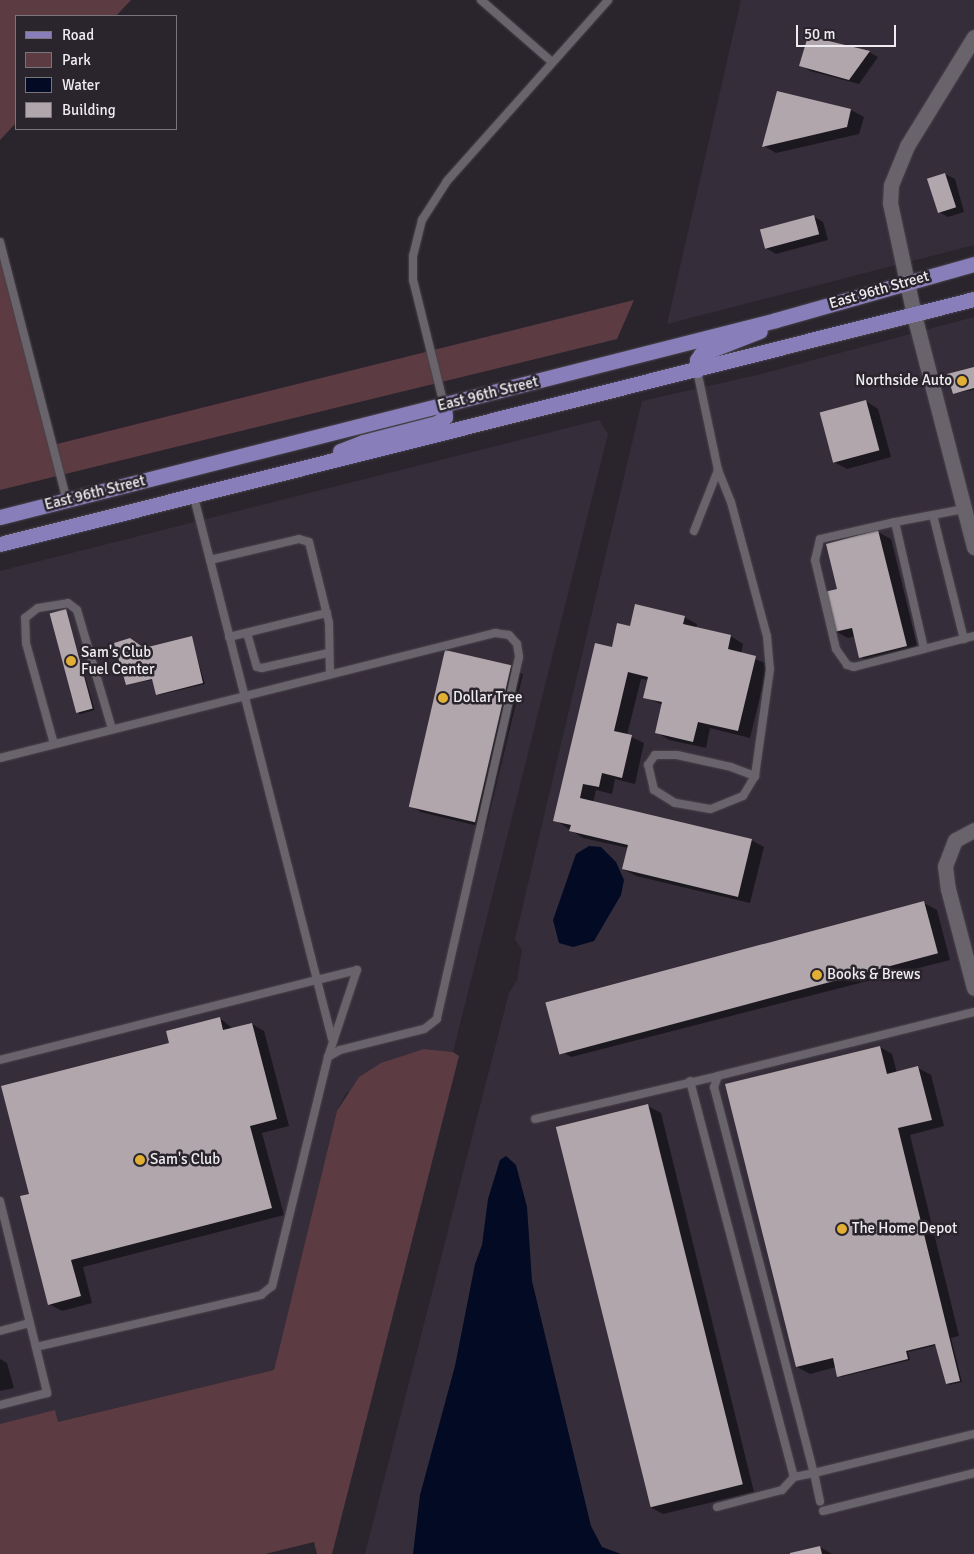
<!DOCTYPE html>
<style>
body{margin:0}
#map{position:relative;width:974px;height:1554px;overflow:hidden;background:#2a252d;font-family:Signika,sans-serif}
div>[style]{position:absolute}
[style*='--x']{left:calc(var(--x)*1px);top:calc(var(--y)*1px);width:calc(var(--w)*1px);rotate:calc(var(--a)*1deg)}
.built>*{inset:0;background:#362d3a}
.green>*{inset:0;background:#5c3c42}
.water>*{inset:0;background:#020a24}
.shadow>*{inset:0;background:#0007;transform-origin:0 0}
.building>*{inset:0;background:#b1a6ac;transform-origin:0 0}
.roads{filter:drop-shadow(0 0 1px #48434a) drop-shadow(0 0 1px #48434a)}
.service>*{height:8px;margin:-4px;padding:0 4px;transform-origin:4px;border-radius:4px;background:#69636c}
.minor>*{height:15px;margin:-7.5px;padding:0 7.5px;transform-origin:7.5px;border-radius:7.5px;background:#69636c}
.primary>*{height:15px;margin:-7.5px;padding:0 7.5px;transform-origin:7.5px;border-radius:7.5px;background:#887eb9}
.dots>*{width:14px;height:14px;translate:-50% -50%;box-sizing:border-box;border:2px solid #2a252d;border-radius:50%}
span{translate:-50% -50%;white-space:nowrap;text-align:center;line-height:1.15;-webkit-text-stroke:5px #2a252d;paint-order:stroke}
.street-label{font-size:15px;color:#efecf1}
.poi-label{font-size:15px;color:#efecf1}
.right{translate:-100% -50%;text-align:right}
.left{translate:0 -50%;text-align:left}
.legend{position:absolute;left:15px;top:15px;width:162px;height:115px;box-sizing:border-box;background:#2a252d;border:1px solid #79757b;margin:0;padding:6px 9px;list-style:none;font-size:15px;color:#efecf1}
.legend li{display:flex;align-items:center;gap:10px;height:25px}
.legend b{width:25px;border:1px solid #79757b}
.scale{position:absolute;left:796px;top:25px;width:100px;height:22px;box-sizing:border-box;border:2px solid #efecf1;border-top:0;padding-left:6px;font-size:15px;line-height:18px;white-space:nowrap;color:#efecf1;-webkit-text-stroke:4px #2a252d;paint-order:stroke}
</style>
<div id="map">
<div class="built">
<i style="clip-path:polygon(741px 0,974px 0,974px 245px,667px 324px)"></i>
<i style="clip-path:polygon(974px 317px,974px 1554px,365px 1554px,509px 993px,517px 980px,522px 950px,515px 939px,642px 401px,757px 375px)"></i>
<i style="clip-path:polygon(599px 420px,608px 434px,453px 1052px,424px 1049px,346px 1093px,337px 1111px,274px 1370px,58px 1422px,55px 1411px,0 1424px,0 571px)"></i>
</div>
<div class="green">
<i style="clip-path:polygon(0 0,131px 0,116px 16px,16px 16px,16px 123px,0 140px)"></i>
<i style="clip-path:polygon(0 242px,53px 445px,634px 300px,617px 339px,0 490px)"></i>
<i style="clip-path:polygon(424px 1049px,453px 1052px,459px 1056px,332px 1554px,317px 1554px,314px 1542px,265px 1554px,0 1554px,0 1424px,55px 1410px,58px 1422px,274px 1370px,337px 1111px,359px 1077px,381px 1063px)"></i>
</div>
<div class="water">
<i style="clip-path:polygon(589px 846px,601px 847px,616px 862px,624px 880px,621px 895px,594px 941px,573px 947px,559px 943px,553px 920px,576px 854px)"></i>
<i style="clip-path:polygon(506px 1156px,516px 1165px,527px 1207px,532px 1281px,591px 1526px,602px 1547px,621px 1554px,413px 1554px,420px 1495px,455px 1366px,475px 1264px,482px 1245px,488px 1199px,500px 1160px)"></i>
</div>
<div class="shadow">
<i style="clip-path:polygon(809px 37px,869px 52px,878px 57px,859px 84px,810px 71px,801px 65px)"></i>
<i style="clip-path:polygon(778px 92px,851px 110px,864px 117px,859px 134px,776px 153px,764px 146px)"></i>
<i style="clip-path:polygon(945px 174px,955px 179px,964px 212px,948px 217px,939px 212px)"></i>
<i style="clip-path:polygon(813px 216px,823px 222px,828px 240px,776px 254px,766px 248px)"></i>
<i style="clip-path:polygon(974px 368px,974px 390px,954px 393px)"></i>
<i style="clip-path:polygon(866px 401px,878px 409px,891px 457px,847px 469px,834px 462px,822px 413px)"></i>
<i style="clip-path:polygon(878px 532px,891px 539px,919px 653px,873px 664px,861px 657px,856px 636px,848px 638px,835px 631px)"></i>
<i style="left:66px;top:610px;width:104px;height:16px;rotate:74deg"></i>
<i style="clip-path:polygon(684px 617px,697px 624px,696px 628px,731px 636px,743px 644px,741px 654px,768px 664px,750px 738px,710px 728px,706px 748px,669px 740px,656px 732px,663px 705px,645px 697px,649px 680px,641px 679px,627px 735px,644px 743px,635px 784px,615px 779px,612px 794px,596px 790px,593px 803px,751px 840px,764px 847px,750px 903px,636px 876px,623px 869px,628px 848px,583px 838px,555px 820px,613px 648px,631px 627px)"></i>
<i style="clip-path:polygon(191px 637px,205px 684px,159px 695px,153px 680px,127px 684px,144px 649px)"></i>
<i style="clip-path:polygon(510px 667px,523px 674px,486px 828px,421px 812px,409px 805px)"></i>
<i style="clip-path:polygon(924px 903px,937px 910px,950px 960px,571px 1057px,558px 1049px)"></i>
<i style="clip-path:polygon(220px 1018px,233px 1029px,252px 1024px,264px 1031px,289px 1126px,262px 1133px,284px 1215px,83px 1267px,92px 1303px,62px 1311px,49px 1304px,31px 1195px,171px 1044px)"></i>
<i style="clip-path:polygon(880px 1047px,892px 1054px,897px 1073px,918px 1068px,931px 1075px,944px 1126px,910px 1135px,959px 1336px,951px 1338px,962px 1382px,949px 1385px,937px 1345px,908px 1352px,910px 1360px,841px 1377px,836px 1367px,810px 1374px,797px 1367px)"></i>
<i style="clip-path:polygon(648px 1106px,661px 1113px,754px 1492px,663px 1514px,650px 1507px)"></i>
<i style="clip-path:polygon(0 1359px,7px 1363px,14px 1388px,0 1391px)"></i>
<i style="clip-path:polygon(820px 1547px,832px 1554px,793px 1554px)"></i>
</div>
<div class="building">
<i style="clip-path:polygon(808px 36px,870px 51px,849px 80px,799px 66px)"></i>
<i style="clip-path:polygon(777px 91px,851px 109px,847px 127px,762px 147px)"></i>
<i style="left:945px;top:173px;width:36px;height:19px;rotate:72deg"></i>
<i style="left:814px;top:215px;width:20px;height:56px;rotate:75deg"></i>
<i style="clip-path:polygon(974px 367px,974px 388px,953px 394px,947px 374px)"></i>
<i style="left:866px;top:400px;width:52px;height:48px;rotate:75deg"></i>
<i style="clip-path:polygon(878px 530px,907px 646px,859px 658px,852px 628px,834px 632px,824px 592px,837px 589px,826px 544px)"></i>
<i style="clip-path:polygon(635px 604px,685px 616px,683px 624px,731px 635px,728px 649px,756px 656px,738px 731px,698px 722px,693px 742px,655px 733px,662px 702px,643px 698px,648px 677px,628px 672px,614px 731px,632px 735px,622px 778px,602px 773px,599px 787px,583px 784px,580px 798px,752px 839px,738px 897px,622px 869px,628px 845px,569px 831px,571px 825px,553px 821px,595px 643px,612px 647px,617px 623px,630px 626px)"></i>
<i style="left:66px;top:609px;width:103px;height:17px;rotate:75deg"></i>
<i style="clip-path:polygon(192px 636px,203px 683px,156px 695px,152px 679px,126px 685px,114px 643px,130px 638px,144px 648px)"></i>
<i style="left:445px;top:650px;width:68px;height:161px;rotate:13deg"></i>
<i style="left:924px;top:901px;width:54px;height:392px;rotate:75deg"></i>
<i style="clip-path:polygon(220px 1017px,223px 1030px,252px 1023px,277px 1119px,250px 1126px,272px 1208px,71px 1260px,81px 1296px,48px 1305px,20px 1196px,29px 1194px,1px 1086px,169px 1043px,166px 1031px)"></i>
<i style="clip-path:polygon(880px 1046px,887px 1074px,918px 1066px,932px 1120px,898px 1128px,960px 1381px,946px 1384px,935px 1344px,906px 1351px,908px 1359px,837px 1377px,833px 1358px,796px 1367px,725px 1084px)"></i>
<i style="left:648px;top:1104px;width:392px;height:95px;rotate:76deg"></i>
<i style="clip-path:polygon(820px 1546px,822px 1554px,790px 1554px,790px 1553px)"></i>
</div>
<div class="roads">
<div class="service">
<i style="--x:481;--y:0;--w:94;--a:41.1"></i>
<i style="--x:0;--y:242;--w:268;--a:75.5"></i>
<i style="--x:444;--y:405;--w:129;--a:-103.9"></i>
<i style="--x:413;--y:280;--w:24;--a:-90"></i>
<i style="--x:413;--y:256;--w:37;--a:-76"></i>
<i style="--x:422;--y:220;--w:46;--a:-57.3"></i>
<i style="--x:447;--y:181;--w:242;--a:-48.3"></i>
<i style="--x:718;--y:470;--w:35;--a:68"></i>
<i style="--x:731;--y:502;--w:139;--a:75"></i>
<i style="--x:767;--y:636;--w:33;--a:85"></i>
<i style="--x:770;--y:669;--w:108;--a:98"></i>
<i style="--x:755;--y:776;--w:23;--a:121"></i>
<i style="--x:743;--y:796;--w:35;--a:158"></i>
<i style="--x:710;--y:809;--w:36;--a:-170"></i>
<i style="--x:675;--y:803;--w:25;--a:-148"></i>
<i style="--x:654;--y:790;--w:26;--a:-103"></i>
<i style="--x:648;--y:765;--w:12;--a:-55"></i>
<i style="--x:655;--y:755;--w:22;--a:0"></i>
<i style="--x:677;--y:755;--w:55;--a:12.5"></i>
<i style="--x:731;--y:767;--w:26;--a:21"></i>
<i style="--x:964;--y:509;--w:70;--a:169.3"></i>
<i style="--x:895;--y:522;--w:130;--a:77.1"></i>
<i style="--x:924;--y:649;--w:52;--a:-14.6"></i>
<i style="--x:933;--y:515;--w:128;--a:76"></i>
<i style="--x:895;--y:522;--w:77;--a:167.2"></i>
<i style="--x:820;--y:539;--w:22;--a:103"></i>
<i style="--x:815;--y:560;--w:91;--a:76.7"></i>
<i style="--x:836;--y:649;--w:19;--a:55"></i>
<i style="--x:847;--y:665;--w:7;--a:16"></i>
<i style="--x:854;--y:667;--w:72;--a:-14.4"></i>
<i style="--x:694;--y:531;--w:66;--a:-68.5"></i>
<i style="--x:718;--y:470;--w:102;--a:-101.9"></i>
<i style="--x:210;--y:560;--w:91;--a:-13.3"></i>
<i style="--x:299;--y:539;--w:10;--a:17"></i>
<i style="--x:309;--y:542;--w:83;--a:76.1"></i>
<i style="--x:329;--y:623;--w:51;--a:88.9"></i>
<i style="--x:247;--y:633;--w:35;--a:74"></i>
<i style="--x:257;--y:667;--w:5;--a:11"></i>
<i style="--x:262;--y:668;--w:68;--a:-12.8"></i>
<i style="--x:229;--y:637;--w:101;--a:-13.8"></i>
<i style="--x:54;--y:744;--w:105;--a:-105.5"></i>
<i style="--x:26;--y:643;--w:25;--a:-92"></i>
<i style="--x:25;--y:618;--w:16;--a:-38"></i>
<i style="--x:38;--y:608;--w:30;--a:-9"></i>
<i style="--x:68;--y:603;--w:11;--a:38"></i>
<i style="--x:77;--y:610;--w:124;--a:73.6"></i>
<i style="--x:0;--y:758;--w:511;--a:-14.17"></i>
<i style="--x:495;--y:633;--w:14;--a:8"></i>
<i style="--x:509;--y:635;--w:12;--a:48"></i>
<i style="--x:517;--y:644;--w:13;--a:81"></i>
<i style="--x:519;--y:657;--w:371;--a:102.8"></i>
<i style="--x:437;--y:1019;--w:16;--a:142"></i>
<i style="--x:424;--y:1029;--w:87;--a:166"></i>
<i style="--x:340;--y:1050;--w:14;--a:150"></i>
<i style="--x:328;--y:1057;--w:236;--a:103.7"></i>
<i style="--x:272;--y:1286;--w:14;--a:141"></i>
<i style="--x:261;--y:1295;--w:231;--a:167"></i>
<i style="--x:974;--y:1012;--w:264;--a:166"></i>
<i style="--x:718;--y:1076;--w:12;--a:110"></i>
<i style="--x:714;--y:1087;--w:399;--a:75.5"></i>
<i style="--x:814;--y:1473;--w:165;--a:-13.7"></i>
<i style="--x:332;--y:1039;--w:61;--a:-104.3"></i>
<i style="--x:317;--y:980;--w:41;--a:-14"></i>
<i style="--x:328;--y:1057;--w:92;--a:-71.6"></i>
<i style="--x:0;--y:1060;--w:327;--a:-14.2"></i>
<i style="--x:317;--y:980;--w:499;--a:-104.3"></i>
<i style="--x:690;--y:1081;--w:409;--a:75.3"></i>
<i style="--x:794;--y:1477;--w:20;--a:-11"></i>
<i style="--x:814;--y:1473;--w:29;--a:78"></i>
<i style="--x:535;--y:1119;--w:188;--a:-13.2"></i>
<i style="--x:0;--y:1201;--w:198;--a:76.2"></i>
<i style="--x:47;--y:1393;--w:49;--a:165.7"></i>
<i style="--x:0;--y:1331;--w:31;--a:-15"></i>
<i style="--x:717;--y:1507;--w:67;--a:-14.7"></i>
<i style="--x:782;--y:1490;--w:18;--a:-47"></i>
<i style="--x:823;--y:1511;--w:156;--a:-14.1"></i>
</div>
<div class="minor">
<i style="--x:974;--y:37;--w:128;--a:121.6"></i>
<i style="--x:907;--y:146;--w:42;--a:112.3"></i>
<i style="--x:891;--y:185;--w:18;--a:93"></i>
<i style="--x:890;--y:203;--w:115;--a:77.9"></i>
<i style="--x:914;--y:315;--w:240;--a:75.5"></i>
<i style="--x:974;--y:830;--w:21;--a:152"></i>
<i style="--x:955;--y:840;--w:28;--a:111"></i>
<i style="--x:945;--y:866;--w:23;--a:83"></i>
<i style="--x:948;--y:889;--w:102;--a:75.3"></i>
</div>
<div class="primary">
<i style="--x:697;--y:370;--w:10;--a:-90"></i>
<i style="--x:697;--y:360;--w:7;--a:-56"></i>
<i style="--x:701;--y:354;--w:63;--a:-21.3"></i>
<i style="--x:340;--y:451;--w:25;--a:-21"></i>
<i style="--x:363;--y:442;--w:76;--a:-14.4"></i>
<i style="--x:437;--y:423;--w:10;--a:-37"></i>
<i style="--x:445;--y:417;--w:12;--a:-95"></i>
<i style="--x:0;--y:517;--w:801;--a:-14.24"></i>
<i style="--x:776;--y:320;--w:206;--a:-15.8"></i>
<i style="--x:0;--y:544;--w:1004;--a:-14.12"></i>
</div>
</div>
<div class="dots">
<i style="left:962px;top:381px;background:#e1af34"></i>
<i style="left:71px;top:661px;background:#e1af34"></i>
<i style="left:443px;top:698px;background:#e1af34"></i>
<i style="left:817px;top:975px;background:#e1af34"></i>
<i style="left:140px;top:1160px;background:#e1af34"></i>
<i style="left:842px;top:1229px;background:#e1af34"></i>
</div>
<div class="street-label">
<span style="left:879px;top:290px;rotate:-16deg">East 96th Street</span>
<span style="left:488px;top:394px;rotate:-14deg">East 96th Street</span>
<span style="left:95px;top:493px;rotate:-14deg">East 96th Street</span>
</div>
<div class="poi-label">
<span class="right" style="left:952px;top:381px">Northside Auto</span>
<span class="left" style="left:81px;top:661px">Sam's Club<br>Fuel Center</span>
<span class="left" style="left:453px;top:698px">Dollar Tree</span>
<span class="left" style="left:827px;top:975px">Books &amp; Brews</span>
<span class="left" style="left:150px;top:1160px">Sam's Club</span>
<span class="left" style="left:852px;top:1229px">The Home Depot</span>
</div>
<ul class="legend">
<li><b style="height:6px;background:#887eb9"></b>Road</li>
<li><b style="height:14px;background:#5c3c42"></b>Park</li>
<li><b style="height:14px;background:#020a24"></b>Water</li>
<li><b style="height:14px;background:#b1a6ac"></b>Building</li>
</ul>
<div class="scale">50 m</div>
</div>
